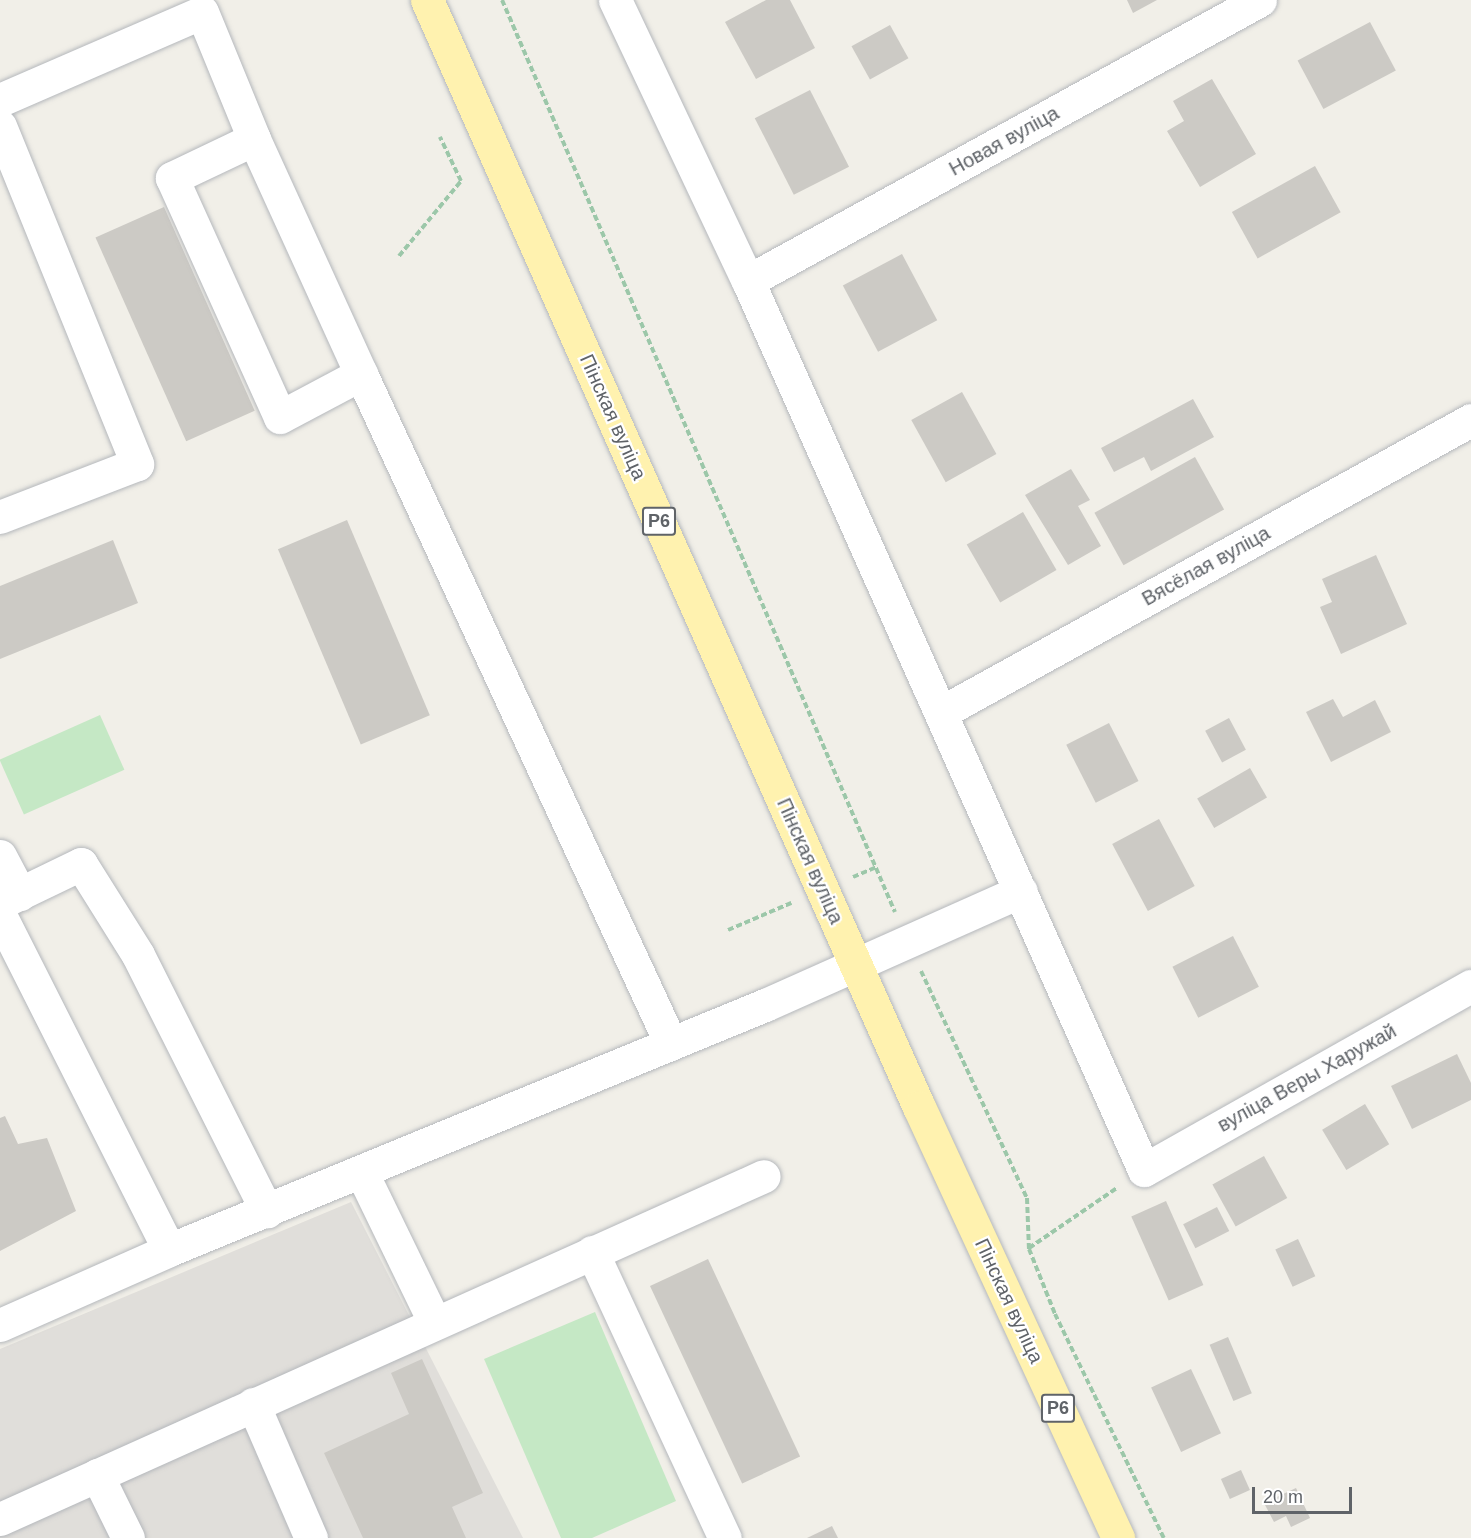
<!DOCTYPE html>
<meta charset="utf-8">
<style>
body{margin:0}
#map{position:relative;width:1471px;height:1538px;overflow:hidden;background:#f1efe8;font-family:Arial,sans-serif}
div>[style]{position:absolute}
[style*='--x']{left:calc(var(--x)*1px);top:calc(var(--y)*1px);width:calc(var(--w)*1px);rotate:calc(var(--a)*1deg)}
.industrial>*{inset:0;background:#e0deda}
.green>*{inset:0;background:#c5e8c5;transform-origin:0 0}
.building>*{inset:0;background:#cccac5;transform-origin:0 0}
.path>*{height:4px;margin-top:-2px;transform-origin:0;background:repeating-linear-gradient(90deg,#9cc7a9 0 6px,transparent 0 9px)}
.roads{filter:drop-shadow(0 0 2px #b5b8bc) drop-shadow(0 0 2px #b5b8bc)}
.minor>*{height:33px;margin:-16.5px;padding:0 16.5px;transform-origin:16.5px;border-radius:16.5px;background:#fff}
.major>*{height:33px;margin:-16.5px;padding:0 16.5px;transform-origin:16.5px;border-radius:16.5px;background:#fff2af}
span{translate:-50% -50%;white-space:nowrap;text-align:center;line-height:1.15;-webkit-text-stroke:4.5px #fff;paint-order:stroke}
.shield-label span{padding:2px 4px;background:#fff;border:2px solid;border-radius:4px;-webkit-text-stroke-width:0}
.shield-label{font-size:18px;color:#5f6368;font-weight:700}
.street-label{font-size:20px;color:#5f6368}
.scale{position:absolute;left:1252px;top:1487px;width:100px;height:27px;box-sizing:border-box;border:3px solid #5f6368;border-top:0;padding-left:8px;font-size:18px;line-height:21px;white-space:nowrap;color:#5f6368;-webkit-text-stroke:4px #fff;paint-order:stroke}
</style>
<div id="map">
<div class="industrial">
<i style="clip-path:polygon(351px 1202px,523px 1538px,0 1538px,0 1349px)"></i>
</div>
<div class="green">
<i style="left:100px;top:715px;width:60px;height:110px;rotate:66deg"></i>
<i style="clip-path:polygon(595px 1312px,676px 1501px,592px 1538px,561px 1538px,484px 1359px)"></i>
</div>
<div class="building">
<i style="clip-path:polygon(766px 0,790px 0,815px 48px,756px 79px,725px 22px)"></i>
<i style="clip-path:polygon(1127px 0,1157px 0,1133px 13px)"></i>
<i style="left:1370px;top:22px;width:55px;height:82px;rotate:62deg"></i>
<i style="left:890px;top:25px;width:38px;height:44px;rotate:61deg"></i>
<i style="clip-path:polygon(1212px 79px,1256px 154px,1200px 187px,1167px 131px,1184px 121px,1173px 101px)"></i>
<i style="left:810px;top:90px;width:86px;height:62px;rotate:63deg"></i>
<i style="left:1315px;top:166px;width:53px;height:95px;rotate:61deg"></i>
<i style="left:164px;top:207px;width:223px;height:75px;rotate:66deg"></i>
<i style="left:902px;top:254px;width:75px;height:67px;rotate:62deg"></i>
<i style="left:962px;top:392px;width:71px;height:58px;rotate:61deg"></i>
<i style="clip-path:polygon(1193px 399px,1214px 437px,1151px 471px,1144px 457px,1114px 472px,1101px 448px)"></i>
<i style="left:1195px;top:457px;width:60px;height:115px;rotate:61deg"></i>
<i style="clip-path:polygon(1071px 469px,1090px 500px,1078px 506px,1101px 546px,1068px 565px,1025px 495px)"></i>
<i style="left:1023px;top:512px;width:67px;height:65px;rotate:60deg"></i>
<i style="left:347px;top:520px;width:212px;height:75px;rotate:67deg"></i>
<i style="clip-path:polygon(113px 540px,138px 603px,0 659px,0 586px)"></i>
<i style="clip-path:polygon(1376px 555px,1407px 624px,1341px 654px,1320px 607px,1332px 602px,1322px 579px)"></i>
<i style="clip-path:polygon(1333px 699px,1343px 717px,1375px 700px,1391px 732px,1331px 762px,1306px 712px)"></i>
<i style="left:1229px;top:718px;width:36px;height:27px;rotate:62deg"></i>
<i style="left:1109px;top:723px;width:65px;height:48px;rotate:63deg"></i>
<i style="left:1250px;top:768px;width:34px;height:61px;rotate:60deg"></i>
<i style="left:1159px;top:819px;width:76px;height:53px;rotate:62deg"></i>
<i style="left:1233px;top:936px;width:57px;height:68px;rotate:63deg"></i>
<i style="clip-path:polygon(1457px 1054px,1471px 1083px,1471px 1100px,1412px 1129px,1391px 1086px)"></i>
<i style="left:1365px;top:1104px;width:47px;height:50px;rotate:59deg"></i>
<i style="clip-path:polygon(5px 1116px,18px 1144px,47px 1138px,76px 1211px,0 1251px,0 1118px)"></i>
<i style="left:1264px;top:1156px;width:48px;height:59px;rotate:61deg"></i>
<i style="left:1166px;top:1201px;width:92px;height:38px;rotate:66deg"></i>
<i style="left:1217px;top:1207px;width:27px;height:38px;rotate:63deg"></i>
<i style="left:1298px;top:1239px;width:41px;height:25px;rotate:65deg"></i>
<i style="left:708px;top:1259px;width:218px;height:64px;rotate:65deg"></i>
<i style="left:1228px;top:1337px;width:61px;height:20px;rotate:67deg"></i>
<i style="clip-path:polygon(422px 1359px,483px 1493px,452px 1507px,466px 1538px,363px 1538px,324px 1453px,409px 1414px,391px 1373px)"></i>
<i style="left:1191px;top:1369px;width:71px;height:44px;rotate:65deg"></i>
<i style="left:1241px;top:1470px;width:22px;height:22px;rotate:66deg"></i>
<i style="clip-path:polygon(1296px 1488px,1310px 1518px,1291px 1527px,1286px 1516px,1274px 1522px,1264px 1503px)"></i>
<i style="clip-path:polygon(832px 1526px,838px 1538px,807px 1538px)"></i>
</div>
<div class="path">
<i style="--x:502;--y:0;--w:993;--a:66.69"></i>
<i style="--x:399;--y:256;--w:97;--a:-50.4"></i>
<i style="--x:461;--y:181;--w:49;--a:-115.5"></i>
<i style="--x:853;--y:877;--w:25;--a:-23"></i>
<i style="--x:728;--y:930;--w:69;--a:-23.2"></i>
<i style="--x:921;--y:971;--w:251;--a:65"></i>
<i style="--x:1027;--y:1198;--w:51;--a:87.8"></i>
<i style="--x:1029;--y:1249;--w:70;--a:68.2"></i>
<i style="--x:1055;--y:1314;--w:249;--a:64.1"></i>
<i style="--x:1029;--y:1248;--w:107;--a:-34.3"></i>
</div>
<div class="roads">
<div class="minor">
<i style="--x:615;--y:0;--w:311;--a:64.7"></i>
<i style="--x:748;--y:281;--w:973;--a:65.99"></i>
<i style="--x:1144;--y:1170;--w:375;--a:-29.4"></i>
<i style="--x:0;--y:100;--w:220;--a:-23.5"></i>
<i style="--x:202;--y:12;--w:137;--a:67.7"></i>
<i style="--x:254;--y:139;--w:91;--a:154.6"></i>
<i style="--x:172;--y:178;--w:262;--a:65.7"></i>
<i style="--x:280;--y:417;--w:92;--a:-28"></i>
<i style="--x:361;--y:374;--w:738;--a:65.17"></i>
<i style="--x:0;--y:126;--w:365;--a:67.9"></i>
<i style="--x:137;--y:464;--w:147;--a:158.9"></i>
<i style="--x:254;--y:139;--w:258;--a:65.5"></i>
<i style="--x:748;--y:281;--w:584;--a:-28.76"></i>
<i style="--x:942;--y:712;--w:604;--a:-28.9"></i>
<i style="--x:0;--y:856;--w:43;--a:62.2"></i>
<i style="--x:0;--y:903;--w:90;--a:-25.7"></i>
<i style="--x:81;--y:864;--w:107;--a:57.9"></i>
<i style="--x:138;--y:955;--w:287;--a:63.3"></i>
<i style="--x:0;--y:915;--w:375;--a:63.2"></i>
<i style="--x:362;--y:1173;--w:165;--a:64.1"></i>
<i style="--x:592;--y:1252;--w:315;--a:65.1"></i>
<i style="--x:0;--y:1325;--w:185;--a:-23.9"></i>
<i style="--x:169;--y:1250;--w:644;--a:-22.35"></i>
<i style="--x:765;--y:1005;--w:280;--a:-24"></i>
<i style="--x:253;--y:1404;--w:146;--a:66.6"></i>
<i style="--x:97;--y:1475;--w:70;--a:63.8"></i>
<i style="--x:0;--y:1519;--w:837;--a:-24.18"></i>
</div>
<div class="major">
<i style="--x:427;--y:0;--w:1211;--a:66.04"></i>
<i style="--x:919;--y:1107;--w:475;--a:65.2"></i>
</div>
</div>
<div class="shield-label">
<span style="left:659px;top:521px">Р6</span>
<span style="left:1058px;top:1408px">Р6</span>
</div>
<div class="street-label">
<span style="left:1004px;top:141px;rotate:-29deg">Новая вуліца</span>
<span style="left:613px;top:417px;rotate:66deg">Пінская вуліца</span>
<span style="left:1206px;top:566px;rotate:-29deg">Вясёлая вуліца</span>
<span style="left:810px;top:861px;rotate:66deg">Пінская вуліца</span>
<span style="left:1307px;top:1078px;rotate:-29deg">вуліца Веры Харужай</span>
<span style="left:1009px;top:1301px;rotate:65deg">Пінская вуліца</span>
</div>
<div class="scale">20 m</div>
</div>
